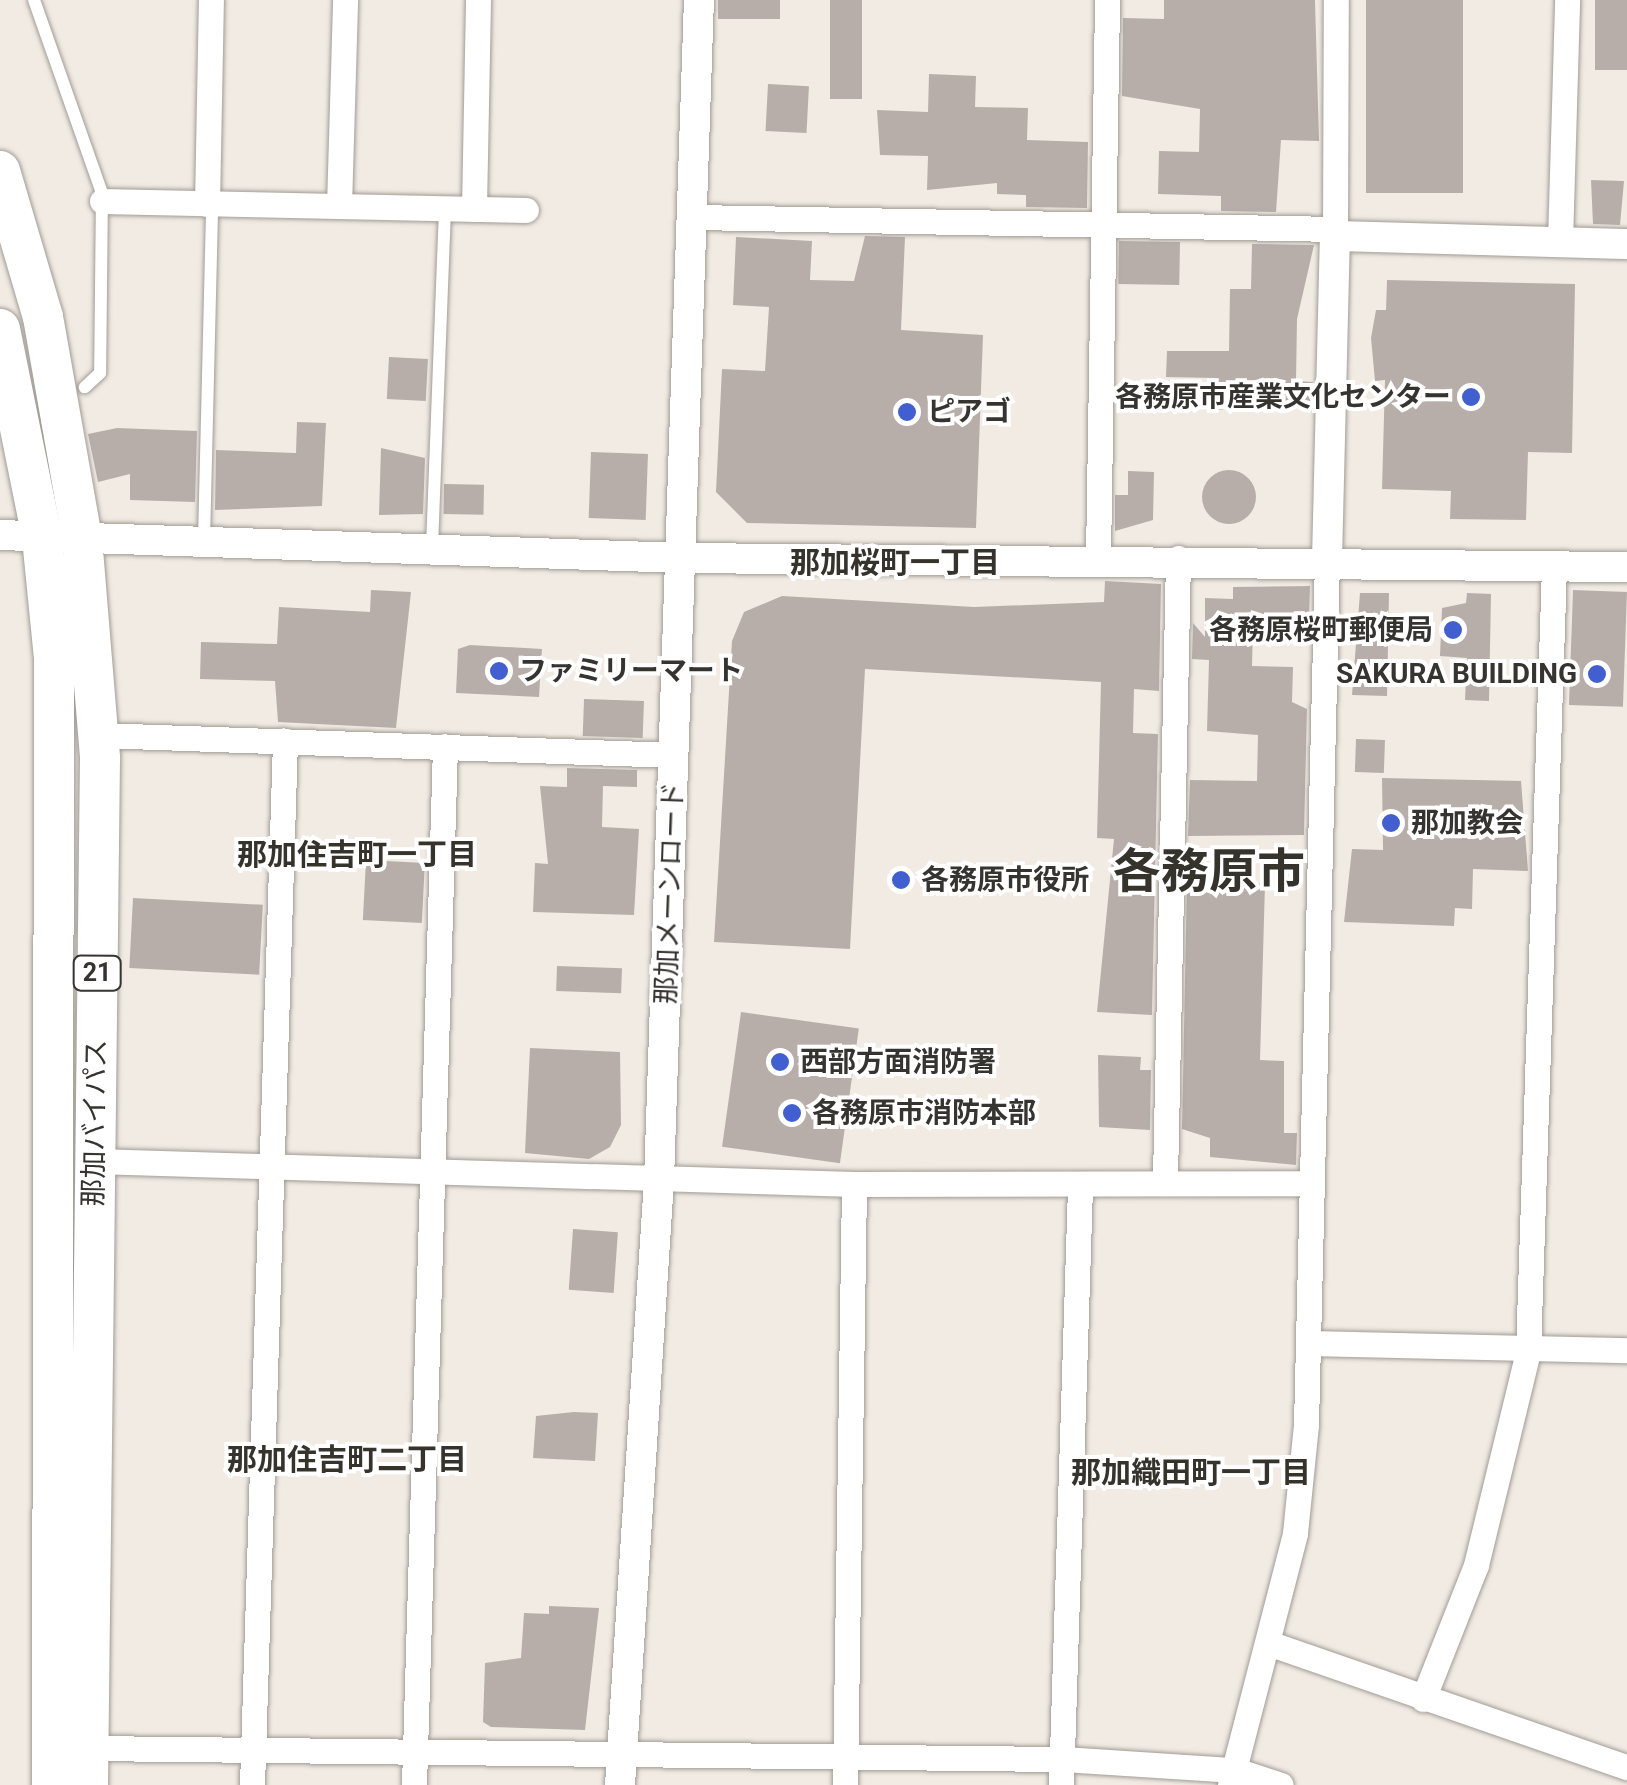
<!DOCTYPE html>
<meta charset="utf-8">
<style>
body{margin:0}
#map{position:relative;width:1627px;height:1785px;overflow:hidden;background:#f1ebe4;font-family:Roboto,"Noto Sans JP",sans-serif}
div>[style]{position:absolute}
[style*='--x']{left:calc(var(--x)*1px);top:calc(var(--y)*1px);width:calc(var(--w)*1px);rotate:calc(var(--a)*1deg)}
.building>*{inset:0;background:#b7aeaa;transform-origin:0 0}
.round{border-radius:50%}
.roads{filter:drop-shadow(0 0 2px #a19c95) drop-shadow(0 0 2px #a19c95)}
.service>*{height:12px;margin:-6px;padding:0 6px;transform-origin:6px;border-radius:6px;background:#fff}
.minor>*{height:25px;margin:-12.5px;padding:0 12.5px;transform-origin:12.5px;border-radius:12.5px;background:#fff}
.tertiary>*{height:30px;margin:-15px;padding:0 15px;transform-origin:15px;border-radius:15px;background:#fff}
.trunk>*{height:40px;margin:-20px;padding:0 20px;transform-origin:20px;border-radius:20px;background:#fff}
.dots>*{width:28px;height:28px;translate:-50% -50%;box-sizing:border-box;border:5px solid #fff;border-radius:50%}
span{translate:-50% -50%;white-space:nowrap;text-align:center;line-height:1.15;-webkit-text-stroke:8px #fff;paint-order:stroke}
.shield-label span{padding:2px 8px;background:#fff;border:2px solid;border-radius:8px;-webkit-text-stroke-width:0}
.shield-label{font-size:25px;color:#363431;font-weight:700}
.poi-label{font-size:28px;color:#363431;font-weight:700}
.right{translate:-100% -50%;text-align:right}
.left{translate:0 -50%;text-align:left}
.street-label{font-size:28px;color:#363431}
.neighbourhood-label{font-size:30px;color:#36322c;font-weight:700}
.town-label{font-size:48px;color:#36322c;font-weight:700}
</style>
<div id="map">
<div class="building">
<i style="left:718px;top:0;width:62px;height:19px"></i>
<i style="left:830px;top:0;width:32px;height:99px"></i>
<i style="clip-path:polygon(1164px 0,1315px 0,1319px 141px,1281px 140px,1276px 212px,1221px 211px,1221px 196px,1158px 194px,1159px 151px,1199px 152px,1200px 109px,1122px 96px,1123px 18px,1164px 19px)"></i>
<i style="left:1366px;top:0;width:97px;height:193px"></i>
<i style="left:1595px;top:0;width:32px;height:70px"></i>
<i style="clip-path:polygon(929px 74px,976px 76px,975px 107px,1028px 108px,1027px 140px,1088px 142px,1087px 208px,1026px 207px,1026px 195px,997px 194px,997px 183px,927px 190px,928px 156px,880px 155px,877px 110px,928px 112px)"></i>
<i style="left:768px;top:84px;width:41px;height:47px;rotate:3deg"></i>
<i style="clip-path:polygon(1591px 180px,1624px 181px,1620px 225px,1593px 224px)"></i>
<i style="clip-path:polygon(865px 236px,905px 237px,901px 330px,983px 335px,976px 528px,747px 523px,716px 492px,722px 369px,765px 371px,769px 307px,733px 305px,736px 237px,812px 241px,810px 280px,854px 281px)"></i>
<i style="left:1119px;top:241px;width:61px;height:43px;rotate:1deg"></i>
<i style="clip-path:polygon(1252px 244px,1314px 245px,1297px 319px,1296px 381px,1313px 382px,1312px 403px,1214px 410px,1215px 378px,1166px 377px,1167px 351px,1229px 351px,1230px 289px,1251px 289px)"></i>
<i style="clip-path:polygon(1387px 280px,1575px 284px,1572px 453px,1528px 452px,1526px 520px,1450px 519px,1451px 491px,1382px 489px,1385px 380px,1375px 381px,1371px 338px,1376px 310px,1386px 310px)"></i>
<i style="left:389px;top:357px;width:39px;height:42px;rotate:3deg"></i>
<i style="clip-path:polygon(297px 422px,326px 423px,322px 506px,215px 510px,216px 450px,296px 453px)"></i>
<i style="clip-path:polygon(117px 428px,197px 431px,195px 502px,130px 500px,130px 474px,98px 482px,88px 434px)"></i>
<i style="clip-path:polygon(381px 448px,425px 458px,423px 514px,379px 515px)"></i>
<i style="left:591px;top:452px;width:57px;height:66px;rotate:2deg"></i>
<i class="round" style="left:1202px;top:470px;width:54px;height:54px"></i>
<i style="clip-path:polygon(1128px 471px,1154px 472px,1153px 520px,1115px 531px,1115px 495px,1128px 495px)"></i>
<i style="left:444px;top:484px;width:40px;height:30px;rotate:1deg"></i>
<i style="clip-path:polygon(1105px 581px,1161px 584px,1159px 691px,1134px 689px,1133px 733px,1158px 734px,1152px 1015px,1097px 1012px,1114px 839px,1097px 838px,1101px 682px,865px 669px,850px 949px,714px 942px,732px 641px,744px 612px,782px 596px,974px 607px,1104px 602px)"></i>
<i style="clip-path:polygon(1310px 586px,1309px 619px,1253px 625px,1252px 666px,1293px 667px,1292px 702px,1307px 709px,1304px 835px,1188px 836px,1190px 780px,1257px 781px,1258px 735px,1207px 731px,1209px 660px,1192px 659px,1193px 623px,1205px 637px,1205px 598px,1233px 599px,1233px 587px)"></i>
<i style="clip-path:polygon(371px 590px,411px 592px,396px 728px,278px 722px,275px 681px,200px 679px,201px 642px,277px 644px,279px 607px,370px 612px)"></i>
<i style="left:1573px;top:590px;width:54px;height:115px;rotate:2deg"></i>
<i style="clip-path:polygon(1360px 593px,1389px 593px,1387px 696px,1352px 695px)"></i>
<i style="clip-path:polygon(1467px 593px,1491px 594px,1489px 701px,1465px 700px,1467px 658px,1440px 656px,1442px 608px,1466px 603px)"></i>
<i style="clip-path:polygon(470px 645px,542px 649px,539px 697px,456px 693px,458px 649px)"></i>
<i style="left:584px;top:699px;width:60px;height:37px;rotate:2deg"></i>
<i style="left:1356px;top:739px;width:29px;height:33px;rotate:2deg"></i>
<i style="clip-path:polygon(567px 768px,637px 770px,637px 787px,603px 786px,602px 827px,639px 829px,634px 915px,533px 912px,535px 863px,548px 864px,540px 786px,567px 787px)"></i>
<i style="clip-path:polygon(1382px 778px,1521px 781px,1528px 871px,1473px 869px,1472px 909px,1455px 908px,1454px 926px,1344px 922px,1352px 849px,1383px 850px)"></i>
<i style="left:366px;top:860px;width:59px;height:60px;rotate:3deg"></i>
<i style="clip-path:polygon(1187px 882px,1265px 884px,1260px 1060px,1284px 1061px,1284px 1133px,1297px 1133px,1296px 1165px,1210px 1157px,1210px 1138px,1182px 1129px)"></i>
<i style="left:133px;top:898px;width:130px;height:70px;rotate:3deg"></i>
<i style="left:557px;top:966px;width:65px;height:25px;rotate:2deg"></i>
<i style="left:741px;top:1012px;width:119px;height:136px;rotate:8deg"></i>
<i style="clip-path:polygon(530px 1048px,620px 1052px,621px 1125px,610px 1147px,589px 1159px,525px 1153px)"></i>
<i style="clip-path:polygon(1098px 1055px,1141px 1057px,1140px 1070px,1151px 1070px,1150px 1130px,1099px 1127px)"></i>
<i style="left:573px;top:1229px;width:45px;height:61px;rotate:4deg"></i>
<i style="clip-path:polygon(574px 1412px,598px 1413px,595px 1461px,533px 1458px,536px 1416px)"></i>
<i style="clip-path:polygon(549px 1606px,599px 1608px,585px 1730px,491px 1727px,483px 1722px,485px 1663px,521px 1658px,524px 1613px,549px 1614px)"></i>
</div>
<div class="roads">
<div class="service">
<i style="--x:34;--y:0;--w:205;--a:70.6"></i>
<i style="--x:102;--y:193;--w:180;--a:90.6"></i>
<i style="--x:100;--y:373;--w:21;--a:137"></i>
<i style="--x:204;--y:540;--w:337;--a:-88.6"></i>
<i style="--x:432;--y:547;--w:339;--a:-87.8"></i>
</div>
<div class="minor">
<i style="--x:102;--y:201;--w:424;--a:1.2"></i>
<i style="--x:207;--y:204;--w:204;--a:-88.9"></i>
<i style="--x:339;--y:206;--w:206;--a:-88.3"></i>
<i style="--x:474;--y:209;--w:209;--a:-88.9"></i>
<i style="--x:694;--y:217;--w:640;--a:1.07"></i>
<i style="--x:1335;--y:236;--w:236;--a:-89.8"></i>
<i style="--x:1560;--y:241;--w:241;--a:-88.3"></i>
<i style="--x:1098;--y:557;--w:557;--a:-89.07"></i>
<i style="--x:99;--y:735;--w:576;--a:1.99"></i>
<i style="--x:95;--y:1161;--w:759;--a:1.74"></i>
<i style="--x:854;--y:1184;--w:458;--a:-0.1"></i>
<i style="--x:1165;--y:1179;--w:621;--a:-88.8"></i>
<i style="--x:1310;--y:1343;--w:317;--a:1.3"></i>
<i style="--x:1271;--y:1644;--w:377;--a:19.1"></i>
<i style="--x:1423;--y:1699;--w:144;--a:-68.4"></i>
<i style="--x:1476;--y:1565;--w:220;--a:-76.3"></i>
<i style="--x:1528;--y:1351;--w:785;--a:-88.1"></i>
<i style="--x:88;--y:1748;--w:975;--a:0.65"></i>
<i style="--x:1063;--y:1759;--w:172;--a:3.7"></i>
<i style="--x:1235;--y:1770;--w:48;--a:18.1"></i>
<i style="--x:252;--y:1785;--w:1045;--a:-88.19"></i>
<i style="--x:414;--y:1785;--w:1039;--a:-88.29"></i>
<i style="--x:845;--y:1785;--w:601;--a:-89.14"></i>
<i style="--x:1061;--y:1785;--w:597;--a:-88.18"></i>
<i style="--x:1230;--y:1785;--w:260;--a:-75.5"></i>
<i style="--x:1295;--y:1533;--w:109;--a:-84.2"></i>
<i style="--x:1306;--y:1425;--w:865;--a:-88.61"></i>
</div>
<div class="tertiary">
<i style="--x:0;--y:535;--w:683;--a:1.93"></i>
<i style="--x:683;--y:558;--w:944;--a:0.55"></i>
<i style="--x:1327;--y:560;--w:324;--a:-88.6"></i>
<i style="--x:1335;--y:236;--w:292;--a:1.6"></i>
<i style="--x:620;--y:1785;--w:606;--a:-86.31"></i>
<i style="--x:659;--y:1180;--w:1181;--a:-88.06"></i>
</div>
<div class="trunk">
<i style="--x:0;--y:171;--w:152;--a:73.6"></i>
<i style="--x:43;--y:317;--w:224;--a:80"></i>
<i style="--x:82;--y:538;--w:222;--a:85.3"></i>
<i style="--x:100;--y:759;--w:1026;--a:90.67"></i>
<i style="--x:0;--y:329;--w:213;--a:78.6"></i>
<i style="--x:42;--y:538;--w:121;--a:84.3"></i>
<i style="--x:54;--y:658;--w:1127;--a:90.1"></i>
</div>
</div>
<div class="dots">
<i style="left:1471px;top:397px;background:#425fd2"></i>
<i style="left:907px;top:412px;background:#425fd2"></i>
<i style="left:1453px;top:630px;background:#425fd2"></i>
<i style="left:499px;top:671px;background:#425fd2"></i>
<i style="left:1597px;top:674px;background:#425fd2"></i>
<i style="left:1391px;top:823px;background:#425fd2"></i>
<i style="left:901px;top:880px;background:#425fd2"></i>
<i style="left:780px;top:1062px;background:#425fd2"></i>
<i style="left:792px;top:1113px;background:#425fd2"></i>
</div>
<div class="shield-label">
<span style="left:97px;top:973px">21</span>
</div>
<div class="poi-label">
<span class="right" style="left:1451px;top:397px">各務原市産業文化センター</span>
<span class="left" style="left:927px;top:412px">ピアゴ</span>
<span class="right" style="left:1433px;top:630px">各務原桜町郵便局</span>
<span class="left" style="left:519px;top:671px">ファミリーマート</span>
<span class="right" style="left:1577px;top:674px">SAKURA BUILDING</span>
<span class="left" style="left:1411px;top:823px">那加教会</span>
<span class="left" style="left:921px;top:880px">各務原市役所</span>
<span class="left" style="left:800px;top:1062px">西部方面消防署</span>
<span class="left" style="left:812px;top:1113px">各務原市消防本部</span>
</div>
<div class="street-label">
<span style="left:670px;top:893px;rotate:-88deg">那加メーンロード</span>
<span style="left:95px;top:1123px;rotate:-89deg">那加バイパス</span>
</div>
<div class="neighbourhood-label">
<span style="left:895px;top:563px">那加桜町一丁目</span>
<span style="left:357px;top:855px">那加住吉町一丁目</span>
<span style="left:347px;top:1460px">那加住吉町二丁目</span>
<span style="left:1191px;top:1473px">那加織田町一丁目</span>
</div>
<div class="town-label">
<span style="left:1209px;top:872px">各務原市</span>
</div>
</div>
